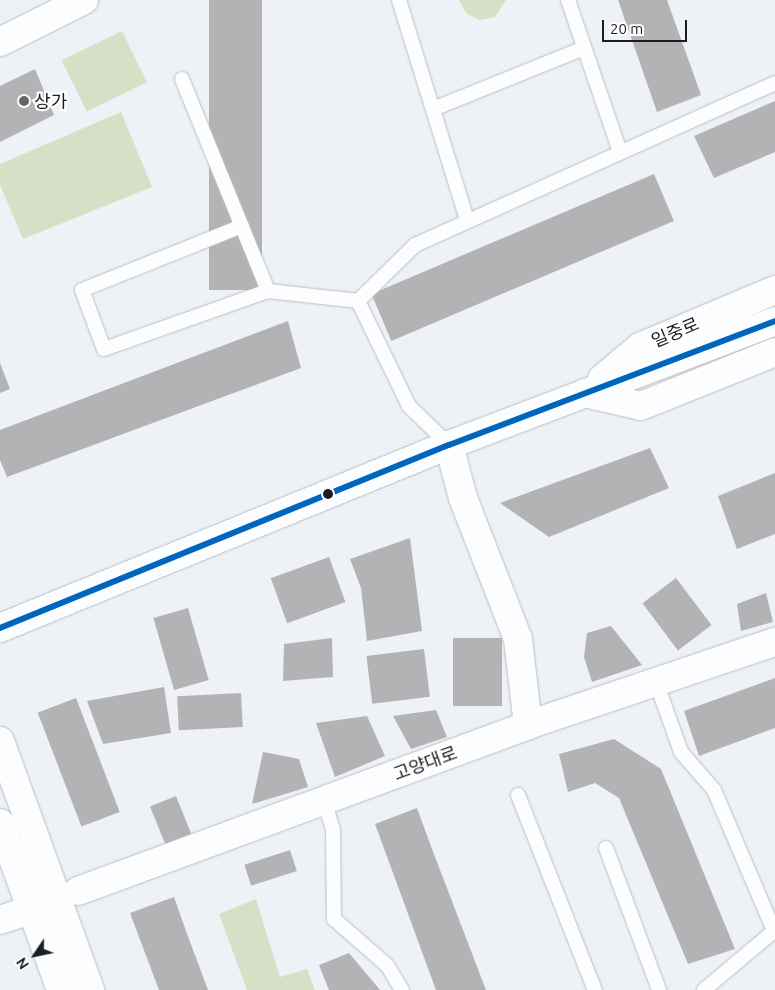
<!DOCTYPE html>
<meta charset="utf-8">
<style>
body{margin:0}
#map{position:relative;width:775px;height:990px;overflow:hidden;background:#eef2f6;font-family:Ubuntu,"Noto Sans KR",sans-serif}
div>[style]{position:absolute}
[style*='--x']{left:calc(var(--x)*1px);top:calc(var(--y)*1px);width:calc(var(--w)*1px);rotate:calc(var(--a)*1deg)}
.green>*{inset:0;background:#d6e0c6;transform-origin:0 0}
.building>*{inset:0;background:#b3b3b5;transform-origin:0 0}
.roads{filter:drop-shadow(0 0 1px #bcbfc2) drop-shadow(0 0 1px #bcbfc2)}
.service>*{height:14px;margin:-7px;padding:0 7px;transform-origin:7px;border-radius:7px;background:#fcfdfe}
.minor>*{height:28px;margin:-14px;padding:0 14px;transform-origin:14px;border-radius:14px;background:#fcfdfe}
.tertiary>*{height:28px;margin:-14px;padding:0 14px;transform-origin:14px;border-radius:14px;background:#fcfdfe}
.primary>*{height:28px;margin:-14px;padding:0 14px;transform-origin:14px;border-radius:14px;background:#fcfdfe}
.bus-1>*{height:6px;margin:-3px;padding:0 3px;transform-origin:3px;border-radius:3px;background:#0065bd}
.dots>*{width:14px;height:14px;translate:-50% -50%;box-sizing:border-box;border:2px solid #fff;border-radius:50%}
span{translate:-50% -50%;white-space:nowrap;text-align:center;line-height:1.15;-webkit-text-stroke:4.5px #fff;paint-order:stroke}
.poi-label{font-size:18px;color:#1b1e20}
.left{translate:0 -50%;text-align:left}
.street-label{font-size:18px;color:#1b1e20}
.north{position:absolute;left:10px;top:930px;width:50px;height:50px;-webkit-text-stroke:4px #fff;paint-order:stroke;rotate:236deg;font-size:14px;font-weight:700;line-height:20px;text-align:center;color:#1b1e20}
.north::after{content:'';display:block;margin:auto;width:18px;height:22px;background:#1b1e20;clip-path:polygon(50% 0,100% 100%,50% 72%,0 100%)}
.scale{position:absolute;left:602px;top:20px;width:85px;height:22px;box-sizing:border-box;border:2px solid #1b1e20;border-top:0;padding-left:6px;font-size:15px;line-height:18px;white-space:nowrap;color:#1b1e20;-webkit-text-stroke:4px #fff;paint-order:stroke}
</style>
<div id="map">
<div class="green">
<i style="clip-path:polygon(459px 0,506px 0,495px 17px,479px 20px,466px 13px)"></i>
<i style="left:122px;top:31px;width:57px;height:67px;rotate:64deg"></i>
<i style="clip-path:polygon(121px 112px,152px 187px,23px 239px,0 185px,0 164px)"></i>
<i style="clip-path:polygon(256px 899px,280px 977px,307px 969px,315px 990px,247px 990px,219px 914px)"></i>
</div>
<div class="building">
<i style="left:209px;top:0;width:53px;height:290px"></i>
<i style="clip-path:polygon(618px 0,667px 0,701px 95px,657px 112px)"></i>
<i style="clip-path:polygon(35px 69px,54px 115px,0 142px,0 86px)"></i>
<i style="clip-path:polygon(775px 101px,775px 152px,714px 178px,694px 136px)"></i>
<i style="left:654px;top:174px;width:51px;height:307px;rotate:67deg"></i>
<i style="clip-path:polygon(288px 321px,301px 368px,7px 477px,0 460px,0 430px)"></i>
<i style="clip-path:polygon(0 363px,10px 389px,0 393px)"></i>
<i style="clip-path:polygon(650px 448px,669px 488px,549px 537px,500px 503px)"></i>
<i style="clip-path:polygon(775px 473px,775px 534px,737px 549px,718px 496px)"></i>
<i style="clip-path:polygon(410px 538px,422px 631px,367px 641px,361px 588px,350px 559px)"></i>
<i style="left:329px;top:557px;width:48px;height:62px;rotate:70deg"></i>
<i style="left:676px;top:578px;width:59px;height:42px;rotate:53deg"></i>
<i style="clip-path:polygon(766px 593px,773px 622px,741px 631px,737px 604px)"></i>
<i style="left:188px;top:608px;width:75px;height:36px;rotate:74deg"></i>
<i style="clip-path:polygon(611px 626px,642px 665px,592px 682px,584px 657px,587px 633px)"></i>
<i style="clip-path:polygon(332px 638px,333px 677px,283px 681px,284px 644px)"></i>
<i style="left:453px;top:638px;width:49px;height:68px"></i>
<i style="left:424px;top:649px;width:48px;height:58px;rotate:83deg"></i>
<i style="clip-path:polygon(775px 678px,775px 728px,699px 756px,684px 711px)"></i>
<i style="clip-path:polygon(164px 687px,171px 733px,103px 744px,87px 701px)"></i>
<i style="left:241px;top:693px;width:34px;height:64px;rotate:87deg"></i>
<i style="left:76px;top:698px;width:122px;height:41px;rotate:69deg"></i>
<i style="clip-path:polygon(436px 710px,447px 737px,411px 749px,393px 716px)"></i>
<i style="clip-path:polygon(367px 716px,385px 756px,335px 777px,316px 723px)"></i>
<i style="clip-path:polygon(614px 739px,661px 769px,735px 949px,688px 964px,619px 798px,595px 783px,568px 792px,559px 754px)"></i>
<i style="clip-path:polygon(263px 752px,299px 759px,308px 787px,252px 804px)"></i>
<i style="left:176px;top:796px;width:41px;height:28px;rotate:68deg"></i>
<i style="clip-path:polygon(417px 808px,432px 849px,486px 990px,436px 990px,375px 824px)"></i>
<i style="left:290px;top:850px;width:22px;height:48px;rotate:72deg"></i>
<i style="clip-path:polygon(174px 897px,186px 931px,208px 990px,159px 990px,130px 913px)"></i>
<i style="clip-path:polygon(349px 953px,380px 990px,329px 990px,319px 965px)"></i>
</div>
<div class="roads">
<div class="service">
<i style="--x:399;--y:0;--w:230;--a:72.8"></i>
<i style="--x:568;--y:0;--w:161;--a:71.1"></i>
<i style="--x:182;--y:79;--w:229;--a:67.9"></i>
<i style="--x:268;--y:291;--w:91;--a:6.3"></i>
<i style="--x:433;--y:109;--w:163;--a:-22"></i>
<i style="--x:242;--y:226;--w:172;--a:158.2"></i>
<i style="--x:82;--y:290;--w:63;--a:69.6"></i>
<i style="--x:104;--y:349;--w:174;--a:-19.5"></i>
<i style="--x:358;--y:301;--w:80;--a:-44.5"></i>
<i style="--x:415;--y:245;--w:395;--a:-24.2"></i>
<i style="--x:358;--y:301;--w:117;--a:64.1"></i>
<i style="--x:409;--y:406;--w:56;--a:44.3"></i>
<i style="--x:656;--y:682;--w:74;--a:70.3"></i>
<i style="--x:681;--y:752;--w:50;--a:49"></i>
<i style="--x:714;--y:790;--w:153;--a:66.9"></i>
<i style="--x:774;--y:931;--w:92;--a:139.9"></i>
<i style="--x:518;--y:795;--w:210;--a:68.5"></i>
<i style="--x:324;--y:800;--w:30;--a:73"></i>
<i style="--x:333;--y:829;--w:90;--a:89.4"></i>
<i style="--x:334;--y:919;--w:70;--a:41"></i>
<i style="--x:387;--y:965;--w:29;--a:59"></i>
<i style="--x:606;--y:848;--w:152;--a:69.5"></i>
</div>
<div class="minor">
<i style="--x:0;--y:42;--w:94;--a:-26.6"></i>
<i style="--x:449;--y:445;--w:55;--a:75.2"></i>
<i style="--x:463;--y:498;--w:151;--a:68.7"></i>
<i style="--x:518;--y:639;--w:87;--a:83.4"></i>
<i style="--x:78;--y:891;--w:480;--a:-20.2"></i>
<i style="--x:528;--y:725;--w:261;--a:-18.6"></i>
<i style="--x:0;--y:920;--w:35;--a:-18"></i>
</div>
<div class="tertiary">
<i style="--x:602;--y:379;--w:50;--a:-40.1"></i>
<i style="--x:640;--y:347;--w:147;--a:-22.9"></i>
<i style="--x:585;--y:393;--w:57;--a:13.1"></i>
<i style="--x:641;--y:406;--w:144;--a:-21.9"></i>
<i style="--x:0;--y:628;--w:485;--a:-22.2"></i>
<i style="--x:449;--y:445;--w:349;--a:-20.8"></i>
</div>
<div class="primary">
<i style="--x:0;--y:741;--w:265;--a:70.1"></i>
<i style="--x:0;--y:823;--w:178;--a:69.9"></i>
</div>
</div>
<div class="bus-1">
<i style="--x:0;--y:628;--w:485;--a:-22.2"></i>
<i style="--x:449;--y:445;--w:349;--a:-20.8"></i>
</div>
<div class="dots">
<i style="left:24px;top:101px;background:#65686b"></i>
<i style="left:328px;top:494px;background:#1b1e20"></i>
</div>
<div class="poi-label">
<span class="left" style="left:34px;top:101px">상가</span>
</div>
<div class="street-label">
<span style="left:675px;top:332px;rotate:-23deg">일중로</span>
<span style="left:425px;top:763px;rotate:-20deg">고양대로</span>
</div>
<div class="north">N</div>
<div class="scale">20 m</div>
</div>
